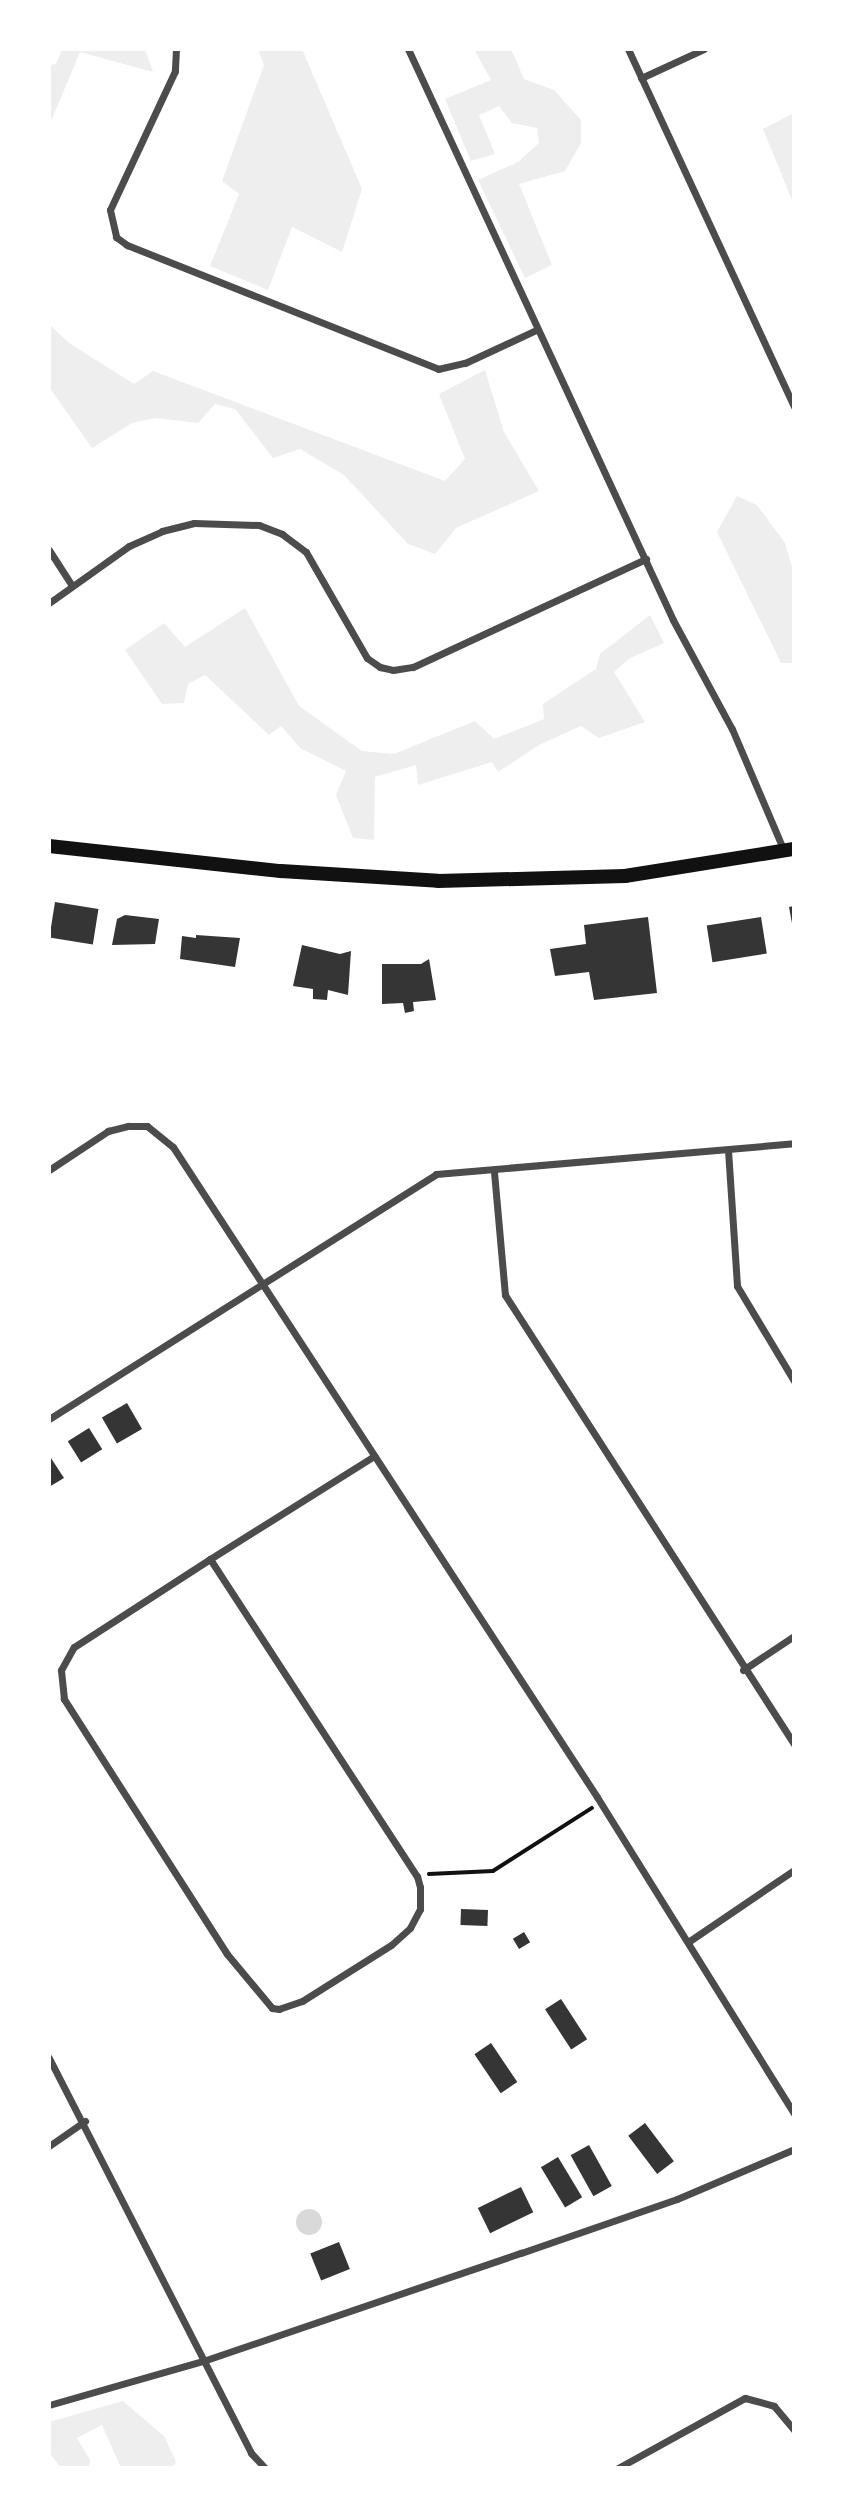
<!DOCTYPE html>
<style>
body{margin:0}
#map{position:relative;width:843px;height:2517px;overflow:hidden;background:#fff;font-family:Manrope,sans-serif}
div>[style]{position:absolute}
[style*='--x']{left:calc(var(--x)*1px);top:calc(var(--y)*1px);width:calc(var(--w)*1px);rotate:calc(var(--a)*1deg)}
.green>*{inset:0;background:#eee}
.water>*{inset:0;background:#d9d9d9}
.round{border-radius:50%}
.building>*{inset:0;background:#353535;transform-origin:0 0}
.path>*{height:3.5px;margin:-1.75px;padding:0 1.75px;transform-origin:1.75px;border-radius:1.75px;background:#111}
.minor>*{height:7px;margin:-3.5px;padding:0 3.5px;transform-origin:3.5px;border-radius:3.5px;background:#4c4c4c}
.secondary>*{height:14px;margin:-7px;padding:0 7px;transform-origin:7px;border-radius:7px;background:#111}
span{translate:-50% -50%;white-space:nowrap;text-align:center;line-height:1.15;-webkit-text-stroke:7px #fff;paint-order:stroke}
.frame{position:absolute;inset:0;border:51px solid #fff;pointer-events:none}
</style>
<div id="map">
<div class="green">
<i style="clip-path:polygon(62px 49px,145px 49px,153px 72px,80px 52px,49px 126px,49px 65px,56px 64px)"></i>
<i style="clip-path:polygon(258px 49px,302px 49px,362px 189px,342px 252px,292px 227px,268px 290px,210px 266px,239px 194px,222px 181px,264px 65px)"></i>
<i style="clip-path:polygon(474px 49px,511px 49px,524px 79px,554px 90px,581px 120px,581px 143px,565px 171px,519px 184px,552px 265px,525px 278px,478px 180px,518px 162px,539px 143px,537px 128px,512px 123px,499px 106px,479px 115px,495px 154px,471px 161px,445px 99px,491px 80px)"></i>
<i style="clip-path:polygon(794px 113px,794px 205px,763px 129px)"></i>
<i style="clip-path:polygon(49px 324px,69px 343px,134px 384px,153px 371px,445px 481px,465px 459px,439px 394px,485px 370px,504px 432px,539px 491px,456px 528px,435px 554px,408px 544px,344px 475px,300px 449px,273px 458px,235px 409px,215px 404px,198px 423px,155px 418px,132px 423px,92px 448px,49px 387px)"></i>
<i style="clip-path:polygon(737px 496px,757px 505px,785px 543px,794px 573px,794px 663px,781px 663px,717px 532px)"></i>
<i style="clip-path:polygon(245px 608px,299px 706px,362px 751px,394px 754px,475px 721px,494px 739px,544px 719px,543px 704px,596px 669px,600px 654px,650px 615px,664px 643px,630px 658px,614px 672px,645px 722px,599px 738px,581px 726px,539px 745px,498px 772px,492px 762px,418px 785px,416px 765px,375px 777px,374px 840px,353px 838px,336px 795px,346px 771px,300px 748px,281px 726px,269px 735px,205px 675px,188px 684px,184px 703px,162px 704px,125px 650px,164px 623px,185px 647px)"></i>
<i style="clip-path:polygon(123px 2401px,164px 2436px,176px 2462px,172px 2468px,121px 2468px,102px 2425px,77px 2438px,90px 2460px,89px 2468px,61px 2468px,49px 2452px,49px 2422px)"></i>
</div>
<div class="water">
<i class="round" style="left:296px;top:2209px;width:26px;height:26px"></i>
</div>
<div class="building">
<i style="left:55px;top:902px;width:44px;height:36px;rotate:9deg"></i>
<i style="clip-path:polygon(794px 906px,794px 928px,793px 929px,789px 907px)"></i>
<i style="clip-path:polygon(125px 915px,159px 919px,155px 944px,112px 945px,117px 919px)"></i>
<i style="clip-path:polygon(648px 917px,657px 993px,594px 1000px,589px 972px,555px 976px,550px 949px,586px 944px,584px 925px)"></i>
<i style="left:761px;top:917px;width:37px;height:55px;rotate:81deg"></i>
<i style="clip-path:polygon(196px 935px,240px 938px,235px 967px,180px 959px,182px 936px,196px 938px)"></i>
<i style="clip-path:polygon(302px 945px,340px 954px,351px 951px,348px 995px,328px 990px,327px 1000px,313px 999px,313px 989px,293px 986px)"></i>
<i style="clip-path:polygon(429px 959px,436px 1000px,413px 1002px,414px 1011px,405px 1013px,403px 1003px,382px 1004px,382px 964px,421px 964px)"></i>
<i style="left:127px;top:1403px;width:30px;height:29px;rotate:60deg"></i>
<i style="left:89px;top:1428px;width:25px;height:25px;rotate:58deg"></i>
<i style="clip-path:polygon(49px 1455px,64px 1478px,49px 1487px)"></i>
<i style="left:461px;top:1909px;width:27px;height:16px;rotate:2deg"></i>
<i style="left:524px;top:1932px;width:12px;height:13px;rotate:59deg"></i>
<i style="left:561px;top:1999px;width:48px;height:19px;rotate:57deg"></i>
<i style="left:491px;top:2043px;width:47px;height:20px;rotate:56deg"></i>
<i style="left:645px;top:2123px;width:48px;height:21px;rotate:53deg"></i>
<i style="left:589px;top:2145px;width:47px;height:21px;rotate:61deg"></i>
<i style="left:558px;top:2157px;width:47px;height:20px;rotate:59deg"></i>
<i style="left:521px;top:2187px;width:28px;height:48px;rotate:64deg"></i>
<i style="left:339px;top:2242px;width:29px;height:31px;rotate:68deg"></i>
</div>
<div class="path">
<i style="--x:429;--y:1874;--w:64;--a:-2.7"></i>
<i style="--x:493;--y:1871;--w:117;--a:-32.5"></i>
</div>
<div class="minor">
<i style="--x:176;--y:49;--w:22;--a:93"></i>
<i style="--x:175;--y:71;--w:153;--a:115.1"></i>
<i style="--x:110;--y:210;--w:28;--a:77"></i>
<i style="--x:116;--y:237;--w:14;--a:36"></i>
<i style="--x:127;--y:245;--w:335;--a:21.7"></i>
<i style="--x:438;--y:369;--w:28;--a:-13"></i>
<i style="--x:465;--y:363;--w:78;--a:-24.9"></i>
<i style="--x:408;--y:49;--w:629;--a:65.1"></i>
<i style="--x:673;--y:620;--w:124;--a:61.6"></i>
<i style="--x:732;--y:729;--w:133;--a:66.9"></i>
<i style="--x:628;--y:49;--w:394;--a:65.1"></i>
<i style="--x:641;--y:78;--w:69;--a:-24.7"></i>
<i style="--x:49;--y:550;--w:40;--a:57.1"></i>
<i style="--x:49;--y:603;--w:98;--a:-35.5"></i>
<i style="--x:129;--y:546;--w:36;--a:-24"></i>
<i style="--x:162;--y:531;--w:33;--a:-14"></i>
<i style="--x:194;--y:523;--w:65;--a:1.8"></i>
<i style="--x:259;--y:525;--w:25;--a:21"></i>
<i style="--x:282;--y:534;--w:30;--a:37"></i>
<i style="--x:306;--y:552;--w:122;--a:60.1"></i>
<i style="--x:367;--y:658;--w:16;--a:35"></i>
<i style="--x:380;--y:667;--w:13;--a:13"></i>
<i style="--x:393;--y:670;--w:20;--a:-9"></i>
<i style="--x:413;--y:667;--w:257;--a:-24.9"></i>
<i style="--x:728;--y:1150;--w:136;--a:86.2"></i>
<i style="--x:737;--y:1286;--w:111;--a:59"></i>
<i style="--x:49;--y:1170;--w:71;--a:-33.5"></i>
<i style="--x:108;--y:1131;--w:21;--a:-14"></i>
<i style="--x:128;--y:1126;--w:19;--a:0"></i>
<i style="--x:147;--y:1126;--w:33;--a:39"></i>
<i style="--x:173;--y:1147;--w:776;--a:56.88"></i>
<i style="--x:597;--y:1797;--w:373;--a:58.1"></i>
<i style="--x:494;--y:1172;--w:123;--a:84.9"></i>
<i style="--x:505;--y:1295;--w:534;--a:57.23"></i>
<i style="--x:49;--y:1419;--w:458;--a:-32.3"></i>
<i style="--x:436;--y:1174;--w:359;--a:-4.9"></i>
<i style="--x:210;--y:1559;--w:379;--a:56.9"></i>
<i style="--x:417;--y:1876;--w:11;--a:75"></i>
<i style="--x:420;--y:1887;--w:22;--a:90"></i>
<i style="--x:420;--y:1909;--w:21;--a:118"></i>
<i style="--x:410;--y:1928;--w:25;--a:138"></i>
<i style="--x:391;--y:1945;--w:105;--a:147.8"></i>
<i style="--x:302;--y:2001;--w:24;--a:161"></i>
<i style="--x:279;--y:2009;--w:7;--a:-172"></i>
<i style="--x:272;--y:2008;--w:70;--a:-129.8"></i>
<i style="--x:227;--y:1954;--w:303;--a:-122.6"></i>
<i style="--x:64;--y:1699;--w:29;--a:-96"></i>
<i style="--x:61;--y:1670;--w:26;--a:-61"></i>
<i style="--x:74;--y:1647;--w:162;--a:-32.9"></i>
<i style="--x:210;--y:1559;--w:194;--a:-32.1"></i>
<i style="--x:743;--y:1670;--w:61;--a:-33.7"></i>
<i style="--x:688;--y:1942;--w:128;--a:-34.2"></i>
<i style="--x:49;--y:2058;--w:444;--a:62.9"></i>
<i style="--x:251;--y:2453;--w:21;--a:47"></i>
<i style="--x:49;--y:2146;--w:44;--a:-34.8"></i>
<i style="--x:49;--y:2405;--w:163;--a:-16"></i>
<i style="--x:206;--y:2360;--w:333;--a:-18.8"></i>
<i style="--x:521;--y:2253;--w:165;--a:-19.1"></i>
<i style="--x:677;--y:2199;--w:127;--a:-23.1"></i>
<i style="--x:618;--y:2468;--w:145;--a:-28.9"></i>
<i style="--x:745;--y:2398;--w:30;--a:15"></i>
<i style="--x:774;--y:2406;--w:31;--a:50"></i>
</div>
<div class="secondary">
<i style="--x:49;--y:846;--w:233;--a:6.2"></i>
<i style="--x:281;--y:871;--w:157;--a:3.6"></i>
<i style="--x:438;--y:881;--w:187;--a:-1.5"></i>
<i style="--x:625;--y:876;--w:171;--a:-9.1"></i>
</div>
<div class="frame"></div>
</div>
